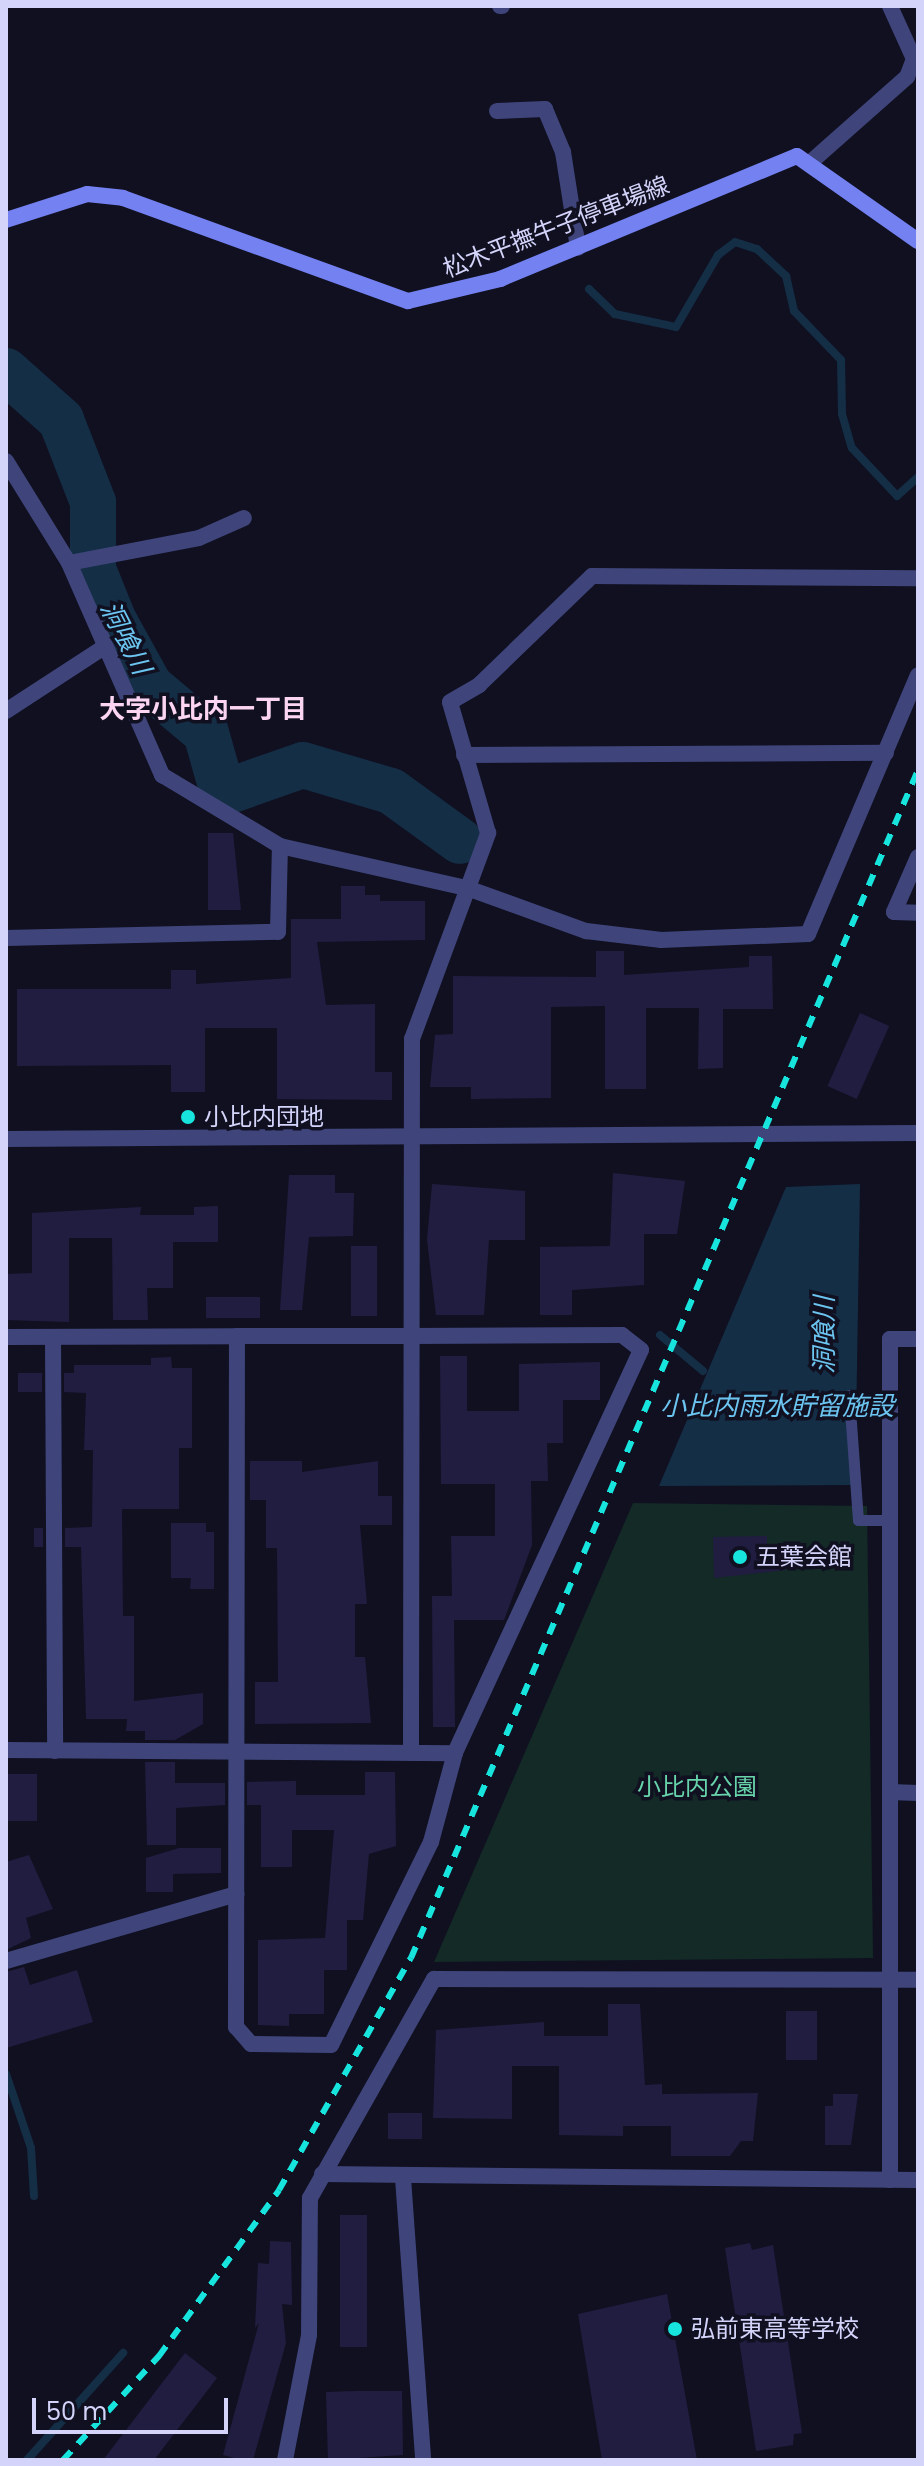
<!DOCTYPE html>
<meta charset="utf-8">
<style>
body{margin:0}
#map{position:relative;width:924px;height:2466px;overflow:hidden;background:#101021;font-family:Poppins,"Noto Sans JP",sans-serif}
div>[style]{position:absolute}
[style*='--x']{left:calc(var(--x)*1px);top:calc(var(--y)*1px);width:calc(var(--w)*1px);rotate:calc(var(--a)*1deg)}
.green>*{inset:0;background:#132a26}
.water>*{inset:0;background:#142e46}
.stream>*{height:8px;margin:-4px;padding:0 4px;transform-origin:4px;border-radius:4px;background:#142e46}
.river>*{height:46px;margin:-23px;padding:0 23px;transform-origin:23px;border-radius:23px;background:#142e46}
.building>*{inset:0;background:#201d40;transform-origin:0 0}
.service>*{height:11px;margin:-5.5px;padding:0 5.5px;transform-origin:5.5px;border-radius:5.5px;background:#3f457b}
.minor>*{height:16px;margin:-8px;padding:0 8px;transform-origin:8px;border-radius:8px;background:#3f457b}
.tertiary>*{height:16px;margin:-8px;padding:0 8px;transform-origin:8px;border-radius:8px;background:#3f457b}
.secondary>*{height:16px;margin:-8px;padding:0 8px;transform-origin:8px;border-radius:8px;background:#7481f1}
.rail>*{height:6px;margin-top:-3px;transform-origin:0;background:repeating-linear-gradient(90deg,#16e4dd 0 12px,transparent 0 22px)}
.dots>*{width:22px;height:22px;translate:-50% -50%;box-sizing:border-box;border:4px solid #101021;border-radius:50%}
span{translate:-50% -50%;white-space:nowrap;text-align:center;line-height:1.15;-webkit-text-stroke:7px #101021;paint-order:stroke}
.street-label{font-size:24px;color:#d4d4fb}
.poi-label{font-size:24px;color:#d4d4fb}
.left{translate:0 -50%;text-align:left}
.park-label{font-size:24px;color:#67d3aa}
.water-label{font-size:26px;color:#6cc5f0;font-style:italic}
.neighbourhood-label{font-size:26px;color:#fbd5f2;font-weight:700}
.frame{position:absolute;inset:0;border:8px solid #d4d4fb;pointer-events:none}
.scale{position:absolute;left:32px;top:2398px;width:196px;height:36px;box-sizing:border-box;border:4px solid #d4d4fb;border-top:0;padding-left:10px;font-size:24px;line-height:28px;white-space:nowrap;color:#d4d4fb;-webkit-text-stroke:6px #101021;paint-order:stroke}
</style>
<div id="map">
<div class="green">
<i style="clip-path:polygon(633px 1503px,867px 1506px,873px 1958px,434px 1962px)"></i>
</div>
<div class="water">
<i style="clip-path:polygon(860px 1184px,855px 1485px,659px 1486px,786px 1187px)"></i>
</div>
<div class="stream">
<i style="--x:589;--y:289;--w:36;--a:44"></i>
<i style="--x:615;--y:314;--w:62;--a:12"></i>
<i style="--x:676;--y:327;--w:83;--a:-59.7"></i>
<i style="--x:718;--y:255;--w:21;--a:-37"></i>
<i style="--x:735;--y:242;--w:23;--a:18"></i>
<i style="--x:757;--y:249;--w:40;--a:43"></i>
<i style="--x:786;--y:276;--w:36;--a:77"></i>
<i style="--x:794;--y:311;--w:68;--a:46.2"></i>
<i style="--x:841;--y:360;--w:54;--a:88.9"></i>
<i style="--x:842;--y:414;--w:35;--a:74"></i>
<i style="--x:852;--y:448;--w:66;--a:46.8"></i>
<i style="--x:897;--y:496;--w:28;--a:-42"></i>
<i style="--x:660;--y:1335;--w:56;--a:39.9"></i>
<i style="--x:6;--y:2074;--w:78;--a:71.3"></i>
<i style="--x:31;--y:2148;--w:48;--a:86.4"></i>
<i style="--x:27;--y:2460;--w:144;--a:-48.1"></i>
</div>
<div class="river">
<i style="--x:6;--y:371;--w:74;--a:41.7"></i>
<i style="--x:61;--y:420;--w:88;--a:68.7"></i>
<i style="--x:93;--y:502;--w:67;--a:90"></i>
<i style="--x:93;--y:569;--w:54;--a:68.2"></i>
<i style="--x:113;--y:619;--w:77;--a:61.1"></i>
<i style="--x:150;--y:686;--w:73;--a:40"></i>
<i style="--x:206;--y:733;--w:55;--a:74.2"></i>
<i style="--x:221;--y:786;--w:9;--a:32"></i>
<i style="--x:229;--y:791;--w:78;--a:-19.4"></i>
<i style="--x:303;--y:765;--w:92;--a:16.5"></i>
<i style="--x:391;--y:791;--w:85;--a:35.9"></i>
</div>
<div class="building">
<i style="clip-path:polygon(208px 833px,233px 833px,241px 910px,208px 910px)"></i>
<i style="clip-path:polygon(341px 886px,365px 886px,365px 895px,380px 895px,380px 901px,425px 901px,425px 940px,317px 942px,326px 1005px,375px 1004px,375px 1072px,392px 1072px,392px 1100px,277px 1099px,277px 1028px,205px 1028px,205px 1092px,171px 1092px,171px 1065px,17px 1066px,17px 989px,171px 989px,171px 970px,196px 970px,196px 984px,291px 978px,291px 919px,341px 919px)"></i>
<i style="clip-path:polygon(596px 951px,624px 951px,624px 975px,749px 967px,749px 956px,772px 956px,773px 1009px,723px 1009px,723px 1068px,698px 1069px,699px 1008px,646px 1008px,646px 1089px,605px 1089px,605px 1006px,551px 1007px,551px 1098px,471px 1099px,471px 1087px,430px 1087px,435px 1035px,453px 1034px,453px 976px,596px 977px)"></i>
<i style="left:860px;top:1013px;width:32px;height:80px;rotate:24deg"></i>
<i style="clip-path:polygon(613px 1173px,685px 1181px,677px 1234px,644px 1234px,644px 1285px,572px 1290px,572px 1315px,540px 1315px,540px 1247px,610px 1246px)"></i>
<i style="clip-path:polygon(289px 1175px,335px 1175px,335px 1193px,354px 1193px,353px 1236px,309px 1237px,302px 1310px,280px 1310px)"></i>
<i style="clip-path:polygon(432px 1184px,525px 1191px,525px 1240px,489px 1240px,484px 1315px,436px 1315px,427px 1240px)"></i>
<i style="clip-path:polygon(218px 1206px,218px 1242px,173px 1242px,173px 1288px,147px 1288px,148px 1320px,113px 1320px,112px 1238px,69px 1238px,69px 1322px,6px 1320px,6px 1274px,32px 1273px,32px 1213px,141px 1207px,140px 1215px,194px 1215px,194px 1207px)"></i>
<i style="left:351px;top:1246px;width:26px;height:70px"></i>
<i style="left:206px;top:1297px;width:54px;height:21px"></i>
<i style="clip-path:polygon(440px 1356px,467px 1356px,467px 1411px,519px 1411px,519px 1364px,600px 1362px,600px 1400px,563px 1400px,563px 1443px,547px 1443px,548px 1481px,531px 1481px,532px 1545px,504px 1620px,454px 1620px,455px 1727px,433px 1727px,432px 1596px,452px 1596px,451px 1536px,495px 1536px,495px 1484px,441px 1484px)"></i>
<i style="clip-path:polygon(171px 1357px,172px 1368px,192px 1368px,192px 1448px,179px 1448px,179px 1509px,122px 1509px,123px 1616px,134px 1616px,134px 1701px,203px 1693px,203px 1724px,175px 1740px,145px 1740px,145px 1731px,126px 1731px,127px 1719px,86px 1719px,81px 1547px,65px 1547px,65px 1528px,92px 1527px,93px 1450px,84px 1450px,86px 1393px,64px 1392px,64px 1373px,74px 1373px,74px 1365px,151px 1365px,151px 1358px)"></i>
<i style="left:18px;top:1373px;width:24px;height:19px"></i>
<i style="clip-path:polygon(250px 1461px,302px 1461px,302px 1472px,378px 1461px,378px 1496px,392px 1496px,392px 1525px,360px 1525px,367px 1604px,355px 1604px,355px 1657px,365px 1657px,371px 1723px,255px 1724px,255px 1682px,278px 1682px,277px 1548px,266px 1548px,266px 1500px,250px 1500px)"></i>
<i style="clip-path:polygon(171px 1523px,206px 1523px,206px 1532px,214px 1532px,214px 1589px,190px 1589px,191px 1578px,171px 1578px)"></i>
<i style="left:34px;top:1528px;width:9px;height:19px"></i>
<i style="clip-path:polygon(767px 1536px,767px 1546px,785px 1546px,786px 1570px,714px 1578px,713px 1537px)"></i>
<i style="clip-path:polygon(145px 1762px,175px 1762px,175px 1783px,225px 1783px,225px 1805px,176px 1808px,176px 1845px,147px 1845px)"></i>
<i style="clip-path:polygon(365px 1772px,395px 1772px,396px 1846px,369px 1854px,363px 1920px,347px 1920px,347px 1970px,324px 1970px,324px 2014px,289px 2014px,289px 2026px,258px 2025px,258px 1940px,325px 1938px,334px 1830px,292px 1830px,292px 1867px,261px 1867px,261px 1805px,247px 1805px,247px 1782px,296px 1781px,296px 1795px,365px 1795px)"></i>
<i style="left:6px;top:1774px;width:31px;height:47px"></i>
<i style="clip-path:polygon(179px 1848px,221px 1848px,221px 1873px,173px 1874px,173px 1892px,146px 1892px,146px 1858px)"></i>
<i style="clip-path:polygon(29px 1855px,53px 1909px,26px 1918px,31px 1938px,6px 1950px,6px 1862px)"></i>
<i style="clip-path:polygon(24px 1967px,30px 1985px,77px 1970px,93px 2022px,6px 2048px,6px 1972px)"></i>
<i style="clip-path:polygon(608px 2004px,640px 2004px,645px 2085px,662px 2084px,662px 2094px,758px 2093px,753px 2141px,741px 2141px,730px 2156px,671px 2156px,671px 2126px,623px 2126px,623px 2136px,559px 2135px,559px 2066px,512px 2066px,512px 2119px,433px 2118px,436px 2030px,544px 2022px,544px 2036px,608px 2036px)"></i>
<i style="left:786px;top:2011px;width:31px;height:49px"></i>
<i style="clip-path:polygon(833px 2094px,858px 2094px,851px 2145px,825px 2145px,825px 2106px,833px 2106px)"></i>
<i style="left:388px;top:2113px;width:34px;height:26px"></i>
<i style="left:367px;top:2215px;width:132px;height:27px;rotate:90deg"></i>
<i style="clip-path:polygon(270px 2241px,291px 2242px,292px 2305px,282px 2304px,286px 2343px,253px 2460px,242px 2460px,223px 2455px,259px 2323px,255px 2328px,258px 2263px,269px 2264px)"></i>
<i style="clip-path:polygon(750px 2243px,752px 2250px,773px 2245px,802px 2433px,794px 2434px,793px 2445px,756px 2451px,725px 2248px)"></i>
<i style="clip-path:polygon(667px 2294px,697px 2460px,602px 2460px,578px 2314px)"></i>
<i style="clip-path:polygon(185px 2353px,217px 2378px,154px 2460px,103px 2460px)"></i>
<i style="clip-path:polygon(357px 2391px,402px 2391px,403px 2455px,328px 2460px,326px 2392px)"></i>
</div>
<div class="service">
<i style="--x:849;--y:1395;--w:125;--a:85.9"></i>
<i style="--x:858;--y:1520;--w:32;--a:0"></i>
</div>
<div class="minor">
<i style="--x:500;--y:6;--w:2;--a:0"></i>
<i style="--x:497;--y:111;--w:48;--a:-2.4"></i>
<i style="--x:545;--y:109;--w:47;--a:67.3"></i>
<i style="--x:563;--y:152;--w:97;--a:81.1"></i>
<i style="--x:812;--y:161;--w:127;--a:-41.5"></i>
<i style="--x:907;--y:77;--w:19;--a:-69"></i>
<i style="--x:914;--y:59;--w:58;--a:-114.4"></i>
<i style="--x:6;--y:461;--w:120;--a:58.3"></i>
<i style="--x:69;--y:563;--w:232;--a:66.3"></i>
<i style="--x:162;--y:775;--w:138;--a:31"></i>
<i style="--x:280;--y:846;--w:192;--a:12.7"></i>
<i style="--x:467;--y:888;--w:127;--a:19.9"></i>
<i style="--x:586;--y:931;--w:76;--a:6.8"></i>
<i style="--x:661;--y:940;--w:147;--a:-2.3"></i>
<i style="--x:808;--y:934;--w:281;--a:-67"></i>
<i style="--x:69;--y:563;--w:132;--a:-10.9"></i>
<i style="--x:199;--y:538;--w:49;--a:-24"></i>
<i style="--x:6;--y:711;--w:117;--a:-33.1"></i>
<i style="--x:464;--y:755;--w:422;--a:-0.3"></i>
<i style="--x:918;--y:857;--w:60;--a:113.6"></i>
<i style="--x:894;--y:912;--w:24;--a:2"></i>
<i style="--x:6;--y:938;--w:272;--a:-1.3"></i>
<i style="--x:278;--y:932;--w:86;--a:-88.7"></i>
<i style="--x:6;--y:1337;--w:231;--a:-0.2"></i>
<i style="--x:237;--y:1336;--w:173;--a:0"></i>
<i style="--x:410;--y:1336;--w:212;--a:-0.3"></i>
<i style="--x:622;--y:1335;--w:24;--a:38"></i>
<i style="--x:641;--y:1350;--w:444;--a:114.8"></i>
<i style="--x:455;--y:1753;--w:92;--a:105.1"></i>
<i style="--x:431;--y:1842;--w:226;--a:116.2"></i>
<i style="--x:331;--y:2045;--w:80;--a:-179.3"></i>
<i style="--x:251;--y:2044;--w:23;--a:-131"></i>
<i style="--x:236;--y:2027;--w:691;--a:-89.92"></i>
<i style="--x:53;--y:1337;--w:414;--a:89.7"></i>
<i style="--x:6;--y:1750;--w:449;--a:0.4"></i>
<i style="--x:411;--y:1753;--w:714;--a:-89.92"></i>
<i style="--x:412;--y:1039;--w:220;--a:-69.7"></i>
<i style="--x:488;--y:833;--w:136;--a:-106.2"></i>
<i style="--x:450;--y:702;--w:34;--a:-30"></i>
<i style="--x:479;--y:685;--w:157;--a:-44"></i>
<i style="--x:592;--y:576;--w:326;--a:0.4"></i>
<i style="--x:890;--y:1792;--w:28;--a:2"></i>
<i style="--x:6;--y:1961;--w:240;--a:-16.2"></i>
<i style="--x:322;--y:2174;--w:596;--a:0.58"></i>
<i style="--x:403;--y:2178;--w:283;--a:85.9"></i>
<i style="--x:890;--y:2180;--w:841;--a:-90"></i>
<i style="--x:890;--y:1339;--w:28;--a:0"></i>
<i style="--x:285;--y:2460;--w:127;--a:-79.1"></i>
<i style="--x:309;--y:2335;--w:137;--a:-89.6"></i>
<i style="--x:310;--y:2198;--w:252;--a:-60.5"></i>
<i style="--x:434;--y:1979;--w:484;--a:0.1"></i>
</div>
<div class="tertiary">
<i style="--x:6;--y:1139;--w:912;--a:-0.38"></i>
</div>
<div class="secondary">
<i style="--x:6;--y:220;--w:85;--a:-17.8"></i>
<i style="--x:87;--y:194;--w:36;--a:6"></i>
<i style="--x:123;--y:198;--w:303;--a:19.9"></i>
<i style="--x:408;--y:301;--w:95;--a:-13.4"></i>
<i style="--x:500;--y:279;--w:321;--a:-22.5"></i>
<i style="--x:797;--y:156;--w:148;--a:35.1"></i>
</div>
<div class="rail">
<i style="--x:63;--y:2460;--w:142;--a:-47.3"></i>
<i style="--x:159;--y:2356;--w:205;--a:-54.1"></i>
<i style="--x:279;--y:2190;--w:267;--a:-60.4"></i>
<i style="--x:411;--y:1958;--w:1292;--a:-66.89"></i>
</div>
<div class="dots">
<i style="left:188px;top:1117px;background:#16e4dd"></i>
<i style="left:740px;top:1557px;background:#16e4dd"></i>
<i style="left:675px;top:2329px;background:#16e4dd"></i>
</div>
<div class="street-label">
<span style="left:556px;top:227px;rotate:-21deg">松木平撫牛子停車場線</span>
</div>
<div class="poi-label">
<span class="left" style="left:204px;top:1117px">小比内団地</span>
<span class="left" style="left:756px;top:1557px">五葉会館</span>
<span class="left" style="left:691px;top:2329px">弘前東高等学校</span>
</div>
<div class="park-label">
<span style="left:697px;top:1787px">小比内公園</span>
</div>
<div class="water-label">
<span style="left:125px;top:638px;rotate:63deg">洞喰川</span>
<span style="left:825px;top:1335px;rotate:-90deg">洞喰川</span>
<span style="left:777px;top:1407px">小比内雨水貯留施設</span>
</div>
<div class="neighbourhood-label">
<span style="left:203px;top:710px">大字小比内一丁目</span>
</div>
<div class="frame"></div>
<div class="scale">50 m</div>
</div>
